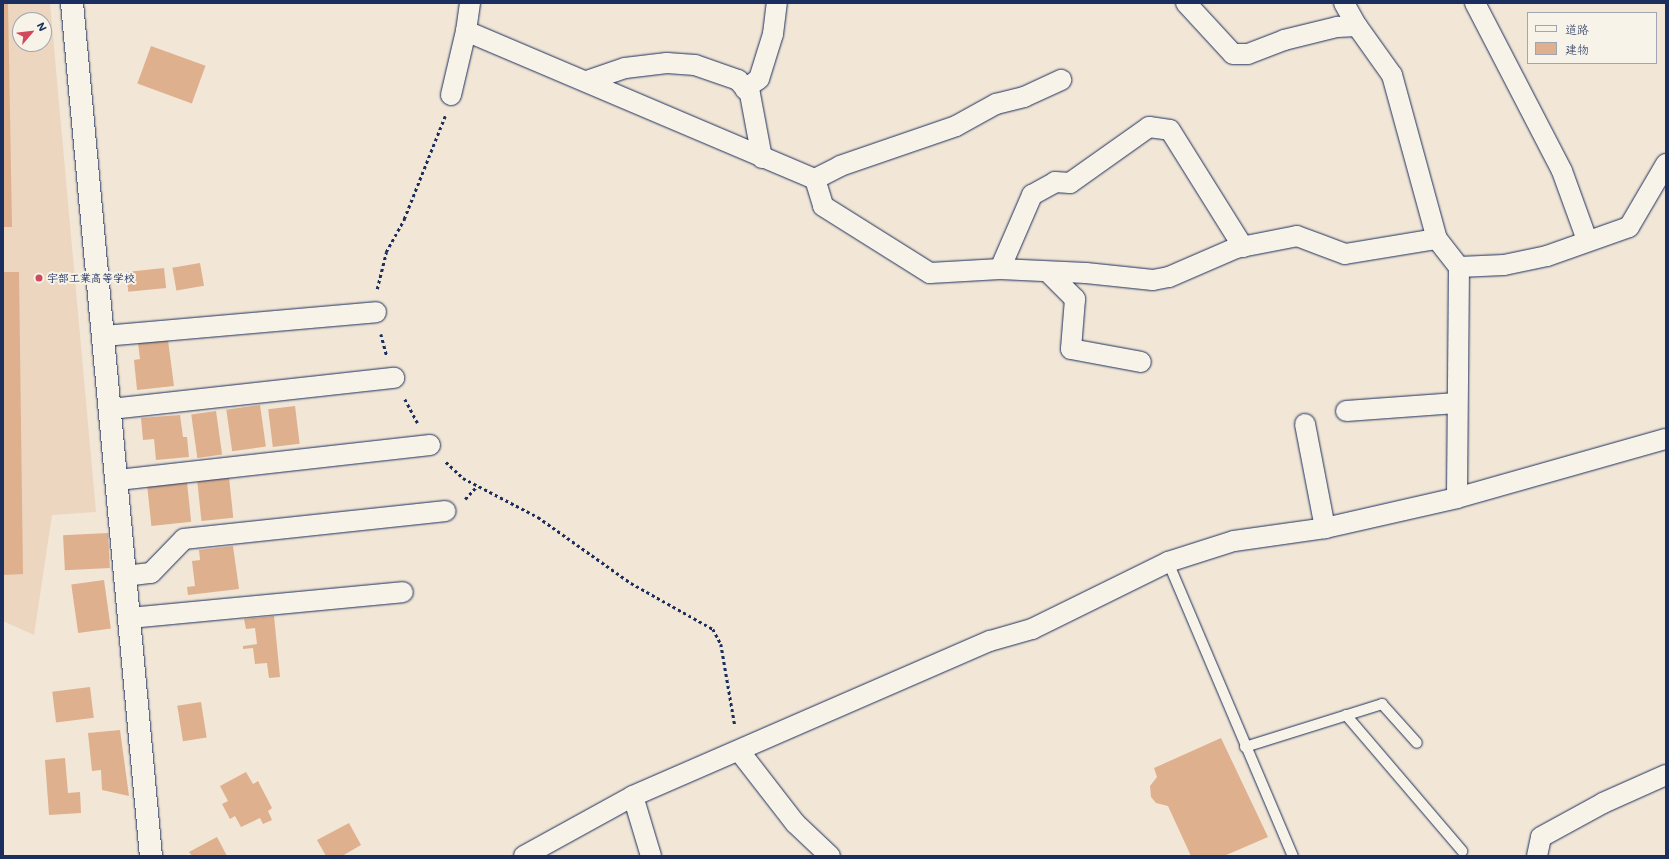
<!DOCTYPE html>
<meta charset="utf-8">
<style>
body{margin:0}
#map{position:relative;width:1669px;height:859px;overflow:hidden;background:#f2e6d6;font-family:Mali,"Klee One",sans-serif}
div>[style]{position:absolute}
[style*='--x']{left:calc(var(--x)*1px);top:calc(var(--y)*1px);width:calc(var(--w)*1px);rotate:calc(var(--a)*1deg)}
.built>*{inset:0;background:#ecd6c0}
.building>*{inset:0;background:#deb08e;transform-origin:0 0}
.path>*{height:2.5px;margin-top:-1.25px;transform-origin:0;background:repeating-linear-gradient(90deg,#1b2f5e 0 3px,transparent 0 6px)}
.roads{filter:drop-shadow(0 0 1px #1b2f5e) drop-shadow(0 0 1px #1b2f5e)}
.lane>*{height:10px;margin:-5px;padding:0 5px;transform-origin:5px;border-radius:5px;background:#f7f3e8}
.street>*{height:20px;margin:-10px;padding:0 10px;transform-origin:10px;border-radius:10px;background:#f7f3e8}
.secondary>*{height:22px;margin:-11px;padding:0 11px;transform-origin:11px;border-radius:11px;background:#f7f3e8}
.dots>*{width:11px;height:11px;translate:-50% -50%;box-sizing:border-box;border:2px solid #f7f3e8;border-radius:50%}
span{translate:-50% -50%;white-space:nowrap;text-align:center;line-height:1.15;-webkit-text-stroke:4px #f7f3e8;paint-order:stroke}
.poi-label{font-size:11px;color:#1b2f5e;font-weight:700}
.left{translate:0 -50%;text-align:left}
.frame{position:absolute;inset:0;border:4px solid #1b2f5e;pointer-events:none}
.legend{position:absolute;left:1527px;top:12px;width:130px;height:52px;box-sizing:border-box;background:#f7f3e8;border:1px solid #9fa5b1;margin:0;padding:5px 7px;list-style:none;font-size:12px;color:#1b2f5e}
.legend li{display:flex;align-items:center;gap:8px;height:20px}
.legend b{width:20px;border:1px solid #9fa5b1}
.north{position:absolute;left:12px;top:12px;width:40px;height:40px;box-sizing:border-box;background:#f7f3e8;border:1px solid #9fa5b1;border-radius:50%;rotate:62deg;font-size:11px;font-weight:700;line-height:16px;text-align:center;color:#1b2f5e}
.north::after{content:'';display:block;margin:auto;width:14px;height:18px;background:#d1495b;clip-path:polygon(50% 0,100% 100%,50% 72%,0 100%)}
</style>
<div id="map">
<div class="built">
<i style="clip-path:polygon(evenodd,3px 3px,50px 3px,96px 512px,52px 515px,34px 635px,3px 621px,3px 3px,20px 20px,44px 20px,44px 44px,20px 44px,20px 20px)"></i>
</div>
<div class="building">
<i style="clip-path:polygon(3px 3px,8px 3px,12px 227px,3px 227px)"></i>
<i style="left:151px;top:46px;width:58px;height:40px;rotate:20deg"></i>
<i style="left:200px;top:263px;width:23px;height:28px;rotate:80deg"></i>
<i style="left:164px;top:268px;width:20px;height:38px;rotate:84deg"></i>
<i style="clip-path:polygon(3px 272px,19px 272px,23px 574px,3px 575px)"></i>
<i style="clip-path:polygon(168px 340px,174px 386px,137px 390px,134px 360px,140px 359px,138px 343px)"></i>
<i style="left:260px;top:405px;width:42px;height:34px;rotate:82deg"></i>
<i style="left:295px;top:406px;width:38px;height:27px;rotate:83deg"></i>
<i style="left:216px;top:411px;width:44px;height:25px;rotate:82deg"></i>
<i style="clip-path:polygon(180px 415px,183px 437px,187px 437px,189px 457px,156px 460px,154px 439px,143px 440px,141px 418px)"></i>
<i style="left:229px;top:477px;width:41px;height:32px;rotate:84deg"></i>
<i style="left:187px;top:482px;width:40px;height:40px;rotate:84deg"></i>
<i style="left:108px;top:533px;width:35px;height:45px;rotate:87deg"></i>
<i style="clip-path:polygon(233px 546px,239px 589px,188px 595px,187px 587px,195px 586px,192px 561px,200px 560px,199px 550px)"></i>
<i style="left:104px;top:580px;width:49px;height:33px;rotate:82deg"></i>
<i style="clip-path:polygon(274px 616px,280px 677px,269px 678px,267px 663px,255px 664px,253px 648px,243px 649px,243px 646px,257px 644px,255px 628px,246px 629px,244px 619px)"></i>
<i style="left:90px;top:687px;width:31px;height:38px;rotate:83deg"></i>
<i style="left:201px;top:702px;width:36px;height:24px;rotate:81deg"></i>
<i style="clip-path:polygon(120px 730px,129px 796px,102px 790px,101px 770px,92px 771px,88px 733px)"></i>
<i style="clip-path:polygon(1221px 738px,1268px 837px,1224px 856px,1191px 856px,1168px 806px,1156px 803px,1151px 797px,1150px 786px,1157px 777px,1154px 768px)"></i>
<i style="clip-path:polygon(65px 758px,68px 793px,80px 792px,81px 813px,49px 815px,45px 760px)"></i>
<i style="clip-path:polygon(246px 772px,253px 784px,258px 781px,272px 808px,268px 811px,272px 820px,263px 824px,260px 818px,241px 827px,235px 816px,230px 819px,222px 804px,228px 801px,220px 786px)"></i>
<i style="clip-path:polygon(349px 823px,361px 845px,342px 856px,326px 856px,317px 840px)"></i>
<i style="clip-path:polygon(217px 837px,227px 856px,192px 856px,189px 852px)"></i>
</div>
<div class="path">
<i style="--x:377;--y:289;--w:38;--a:-76"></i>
<i style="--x:386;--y:252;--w:38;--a:-61"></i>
<i style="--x:404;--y:219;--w:111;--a:-68.3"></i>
<i style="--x:381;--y:334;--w:23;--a:75"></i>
<i style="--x:405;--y:399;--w:27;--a:62"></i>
<i style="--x:446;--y:462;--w:23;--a:43"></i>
<i style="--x:463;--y:478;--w:85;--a:27.5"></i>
<i style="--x:538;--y:517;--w:114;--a:35.4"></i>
<i style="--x:631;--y:583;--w:94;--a:29.3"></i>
<i style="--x:713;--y:629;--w:17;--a:62"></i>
<i style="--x:721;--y:644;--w:83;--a:80.3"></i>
<i style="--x:465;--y:499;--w:18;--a:-47"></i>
</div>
<div class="roads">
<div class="lane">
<i style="--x:1168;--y:562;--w:319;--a:67"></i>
<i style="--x:1346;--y:715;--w:179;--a:49.5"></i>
<i style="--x:1245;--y:747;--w:144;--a:-17.4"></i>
<i style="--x:1382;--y:704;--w:52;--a:48.1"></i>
</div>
<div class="street">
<i style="--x:470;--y:3;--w:28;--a:98"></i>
<i style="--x:466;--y:31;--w:379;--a:23"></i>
<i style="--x:815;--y:179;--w:28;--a:73"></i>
<i style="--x:823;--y:206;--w:126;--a:32.1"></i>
<i style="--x:930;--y:273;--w:70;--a:-3.3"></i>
<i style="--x:1000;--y:269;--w:86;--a:2.7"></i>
<i style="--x:1086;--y:273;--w:67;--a:6"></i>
<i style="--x:1153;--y:280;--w:16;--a:-11"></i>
<i style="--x:1169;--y:277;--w:73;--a:-23.4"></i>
<i style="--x:1236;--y:248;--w:62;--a:-11.1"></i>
<i style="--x:1297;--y:236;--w:51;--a:20.6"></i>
<i style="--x:1345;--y:254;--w:93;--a:-9.3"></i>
<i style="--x:1186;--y:3;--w:69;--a:47.3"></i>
<i style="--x:1233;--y:54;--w:15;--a:0"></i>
<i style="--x:1248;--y:54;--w:39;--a:-21"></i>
<i style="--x:1284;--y:40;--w:55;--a:-13.8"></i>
<i style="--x:1337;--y:27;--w:20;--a:-3"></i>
<i style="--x:1357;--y:26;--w:60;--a:54.5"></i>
<i style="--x:1392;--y:75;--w:170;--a:74.7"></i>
<i style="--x:1437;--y:239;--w:36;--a:52"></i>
<i style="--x:1459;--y:267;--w:231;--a:90.5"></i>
<i style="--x:1344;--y:3;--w:26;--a:61"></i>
<i style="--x:1475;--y:3;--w:189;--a:62.6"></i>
<i style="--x:1562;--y:171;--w:73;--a:70.1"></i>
<i style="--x:587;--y:81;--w:40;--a:-18.9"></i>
<i style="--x:625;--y:68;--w:42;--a:-6.8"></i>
<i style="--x:667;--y:63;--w:28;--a:4"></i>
<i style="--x:695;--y:65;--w:46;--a:19.2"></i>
<i style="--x:738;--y:80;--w:18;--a:49"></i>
<i style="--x:750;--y:94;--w:65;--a:79.4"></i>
<i style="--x:745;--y:89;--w:17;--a:-36"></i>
<i style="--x:759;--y:79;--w:47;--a:-72.7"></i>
<i style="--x:773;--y:34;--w:31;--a:-83"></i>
<i style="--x:451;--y:95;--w:66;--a:-76.8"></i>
<i style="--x:815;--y:179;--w:28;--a:-27"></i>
<i style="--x:840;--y:166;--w:123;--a:-19"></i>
<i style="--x:956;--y:126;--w:46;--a:-28.8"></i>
<i style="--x:996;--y:104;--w:29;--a:-14"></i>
<i style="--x:1024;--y:97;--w:41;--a:-24.7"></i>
<i style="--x:1459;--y:267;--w:45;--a:-2.5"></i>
<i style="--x:1504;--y:265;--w:44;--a:-11.8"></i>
<i style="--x:1547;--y:256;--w:87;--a:-19.5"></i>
<i style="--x:1629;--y:227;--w:73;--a:-59.6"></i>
<i style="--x:1000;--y:269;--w:81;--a:-66.6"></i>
<i style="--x:1032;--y:195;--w:26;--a:-29"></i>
<i style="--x:1055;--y:182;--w:15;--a:4"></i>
<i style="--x:1070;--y:183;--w:97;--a:-35.3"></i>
<i style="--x:1149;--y:127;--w:21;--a:8"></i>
<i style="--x:1170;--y:130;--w:138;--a:58"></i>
<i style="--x:1049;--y:273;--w:37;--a:45"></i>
<i style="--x:1075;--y:299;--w:50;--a:94.6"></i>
<i style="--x:1071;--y:349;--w:71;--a:10.5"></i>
<i style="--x:104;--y:336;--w:273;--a:-5"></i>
<i style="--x:111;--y:409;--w:285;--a:-6.3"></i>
<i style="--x:1346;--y:411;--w:111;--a:-4.1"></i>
<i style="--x:1305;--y:424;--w:106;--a:79.1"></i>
<i style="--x:118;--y:480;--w:314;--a:-6.4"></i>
<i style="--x:125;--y:576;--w:26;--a:-7"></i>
<i style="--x:151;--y:573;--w:47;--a:-45.9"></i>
<i style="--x:184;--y:539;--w:263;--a:-6.1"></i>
<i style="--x:129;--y:618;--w:275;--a:-5.4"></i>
<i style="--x:740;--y:752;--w:90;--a:52.2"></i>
<i style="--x:795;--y:823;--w:48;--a:43.3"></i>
<i style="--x:633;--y:796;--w:63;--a:73.3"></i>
<i style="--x:524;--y:856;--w:124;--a:-28.8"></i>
<i style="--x:633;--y:796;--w:389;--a:-23.5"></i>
<i style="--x:990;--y:641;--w:44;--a:-15.9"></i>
<i style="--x:1032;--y:629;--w:152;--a:-26.2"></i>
<i style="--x:1168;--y:562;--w:69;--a:-17.7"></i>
<i style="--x:1234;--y:541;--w:92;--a:-8.1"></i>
<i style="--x:1325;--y:528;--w:135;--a:-12.8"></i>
<i style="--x:1457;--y:498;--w:217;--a:-15.8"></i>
<i style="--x:1537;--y:856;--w:19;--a:-78"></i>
<i style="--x:1541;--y:837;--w:71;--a:-28.7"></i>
<i style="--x:1603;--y:803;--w:69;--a:-24"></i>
</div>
<div class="secondary">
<i style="--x:72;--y:3;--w:857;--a:84.71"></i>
</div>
</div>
<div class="dots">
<i style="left:39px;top:278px;background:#d1495b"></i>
</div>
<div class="poi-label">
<span class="left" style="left:47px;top:278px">宇部工業高等学校</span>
</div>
<div class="frame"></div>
<ul class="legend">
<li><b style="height:5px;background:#f7f3e8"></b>道路</li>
<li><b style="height:11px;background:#deb08e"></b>建物</li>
</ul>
<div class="north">N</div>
</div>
